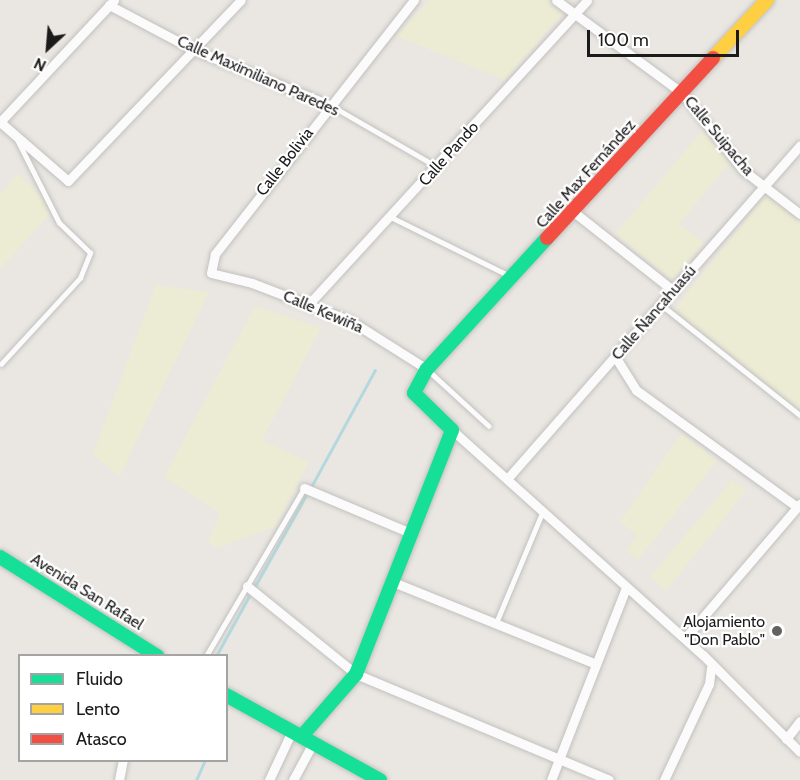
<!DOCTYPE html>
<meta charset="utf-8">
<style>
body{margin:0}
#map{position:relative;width:800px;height:780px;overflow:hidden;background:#eae7e2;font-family:Cabin,sans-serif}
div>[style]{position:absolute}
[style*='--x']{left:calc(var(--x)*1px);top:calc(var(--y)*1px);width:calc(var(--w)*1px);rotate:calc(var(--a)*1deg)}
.farmland>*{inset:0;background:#ecebd4}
.stream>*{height:3px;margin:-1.5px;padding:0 1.5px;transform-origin:1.5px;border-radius:1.5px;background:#b3d9df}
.roads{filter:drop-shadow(0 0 2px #c2c1bf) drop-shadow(0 0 2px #c2c1bf)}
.lane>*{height:4.5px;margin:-2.25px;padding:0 2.25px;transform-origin:2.25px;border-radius:2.25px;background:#fcfbfb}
.street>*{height:9px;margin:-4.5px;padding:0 4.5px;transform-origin:4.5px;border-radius:4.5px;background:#fcfbfb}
.fast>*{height:14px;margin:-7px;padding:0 7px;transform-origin:7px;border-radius:7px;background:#16e098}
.slow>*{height:14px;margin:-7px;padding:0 7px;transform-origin:7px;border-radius:7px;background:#ffcf43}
.jam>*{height:14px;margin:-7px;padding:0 7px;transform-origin:7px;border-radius:7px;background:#f24e42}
.dots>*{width:16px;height:16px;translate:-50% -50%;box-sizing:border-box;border:3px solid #fff;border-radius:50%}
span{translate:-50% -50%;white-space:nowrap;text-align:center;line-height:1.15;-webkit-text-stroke:4.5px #fff;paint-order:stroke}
.street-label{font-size:16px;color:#1b1b1b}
.poi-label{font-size:16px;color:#1b1b1b}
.right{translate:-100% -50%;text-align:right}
.legend{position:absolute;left:18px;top:654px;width:210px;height:108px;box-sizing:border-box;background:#fff;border:2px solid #a4a4a4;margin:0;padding:8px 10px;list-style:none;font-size:18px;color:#1b1b1b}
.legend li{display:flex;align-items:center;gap:12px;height:30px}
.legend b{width:30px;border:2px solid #a4a4a4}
.north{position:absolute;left:18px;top:18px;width:60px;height:60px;-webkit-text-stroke:4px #fff;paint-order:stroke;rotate:206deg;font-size:16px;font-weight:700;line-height:24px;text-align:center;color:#1b1b1b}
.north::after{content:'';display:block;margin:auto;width:21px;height:27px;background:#1b1b1b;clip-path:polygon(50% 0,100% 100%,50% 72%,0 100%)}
.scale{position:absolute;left:587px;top:30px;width:152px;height:27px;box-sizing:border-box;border:3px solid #1b1b1b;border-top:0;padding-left:8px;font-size:18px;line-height:21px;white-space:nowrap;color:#1b1b1b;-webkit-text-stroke:4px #fff;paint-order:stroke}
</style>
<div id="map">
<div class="farmland">
<i style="clip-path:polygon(429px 0,547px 0,564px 13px,505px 80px,396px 36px)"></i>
<i style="clip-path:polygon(704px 129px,730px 163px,679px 224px,704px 243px,672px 280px,615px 234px)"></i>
<i style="clip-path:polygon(18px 174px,54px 209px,0 269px,0 194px)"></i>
<i style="clip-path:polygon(769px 191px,800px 217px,800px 410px,674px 310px)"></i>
<i style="clip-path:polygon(156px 285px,209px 292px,119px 477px,93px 454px)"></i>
<i style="clip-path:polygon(255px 306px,321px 328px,262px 440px,309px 462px,275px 527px,217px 548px,208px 542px,220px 513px,164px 477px)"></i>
<i style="clip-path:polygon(681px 433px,717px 461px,638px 560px,627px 551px,637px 535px,620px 522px)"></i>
<i style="clip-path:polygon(732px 480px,746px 491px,666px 591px,650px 577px)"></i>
</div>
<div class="stream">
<i style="--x:312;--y:485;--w:131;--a:-61.3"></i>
<i style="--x:255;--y:586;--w:104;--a:-60.7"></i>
<i style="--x:216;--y:656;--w:68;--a:-61.2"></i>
<i style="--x:226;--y:710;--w:1;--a:-45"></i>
<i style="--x:196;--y:780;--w:22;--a:-66"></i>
</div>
<div class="roads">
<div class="lane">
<i style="--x:332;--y:106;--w:120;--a:30"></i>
<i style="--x:391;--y:217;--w:133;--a:26.4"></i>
<i style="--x:663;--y:306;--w:175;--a:38.5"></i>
<i style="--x:1;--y:364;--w:117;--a:-47.4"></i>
<i style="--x:80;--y:278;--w:27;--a:-68"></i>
<i style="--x:90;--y:253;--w:43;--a:-135.9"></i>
<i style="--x:59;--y:223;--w:95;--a:-116.8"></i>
<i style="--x:429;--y:371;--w:81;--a:42.5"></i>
<i style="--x:496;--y:623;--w:119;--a:-67.3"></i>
<i style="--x:206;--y:656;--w:194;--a:-59.7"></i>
</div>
<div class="street">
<i style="--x:414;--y:0;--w:323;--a:128.1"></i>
<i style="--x:215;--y:254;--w:19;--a:102"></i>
<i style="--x:211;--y:273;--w:42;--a:13.7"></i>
<i style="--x:252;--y:283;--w:106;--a:21"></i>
<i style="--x:351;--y:321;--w:90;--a:32.3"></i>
<i style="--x:556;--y:0;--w:157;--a:36.4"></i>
<i style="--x:682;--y:93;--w:98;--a:51.6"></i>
<i style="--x:743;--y:170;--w:72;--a:37.7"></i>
<i style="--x:109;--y:5;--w:94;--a:27.9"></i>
<i style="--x:192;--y:49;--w:148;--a:22.2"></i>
<i style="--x:0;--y:122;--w:90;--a:40.9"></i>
<i style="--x:68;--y:181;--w:250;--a:-46.3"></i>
<i style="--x:0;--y:122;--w:167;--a:-46.9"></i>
<i style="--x:570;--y:209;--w:132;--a:38.3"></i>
<i style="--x:308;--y:305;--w:413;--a:-47.5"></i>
<i style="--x:616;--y:358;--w:38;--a:58"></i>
<i style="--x:636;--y:390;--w:199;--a:36"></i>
<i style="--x:452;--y:430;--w:337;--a:41.9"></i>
<i style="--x:703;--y:655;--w:137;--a:45"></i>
<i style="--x:507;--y:479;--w:444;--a:-48.7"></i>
<i style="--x:304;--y:488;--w:118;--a:22.9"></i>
<i style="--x:393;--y:582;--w:219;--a:22"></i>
<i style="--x:247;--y:586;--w:140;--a:38.9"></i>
<i style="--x:356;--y:674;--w:274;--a:22.7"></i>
<i style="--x:685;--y:638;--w:177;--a:-49.4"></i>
<i style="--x:786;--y:739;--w:23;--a:-52"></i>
<i style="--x:119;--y:780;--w:20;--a:-79"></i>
<i style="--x:269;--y:780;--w:54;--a:-64.9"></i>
<i style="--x:293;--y:780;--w:44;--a:-61.7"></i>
<i style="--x:551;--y:780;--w:206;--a:-68.7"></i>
<i style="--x:664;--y:780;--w:106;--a:-64.9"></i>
<i style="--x:709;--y:684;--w:16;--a:-83"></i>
</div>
<div class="fast">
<i style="--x:0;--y:557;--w:186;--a:32.2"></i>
<i style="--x:226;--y:695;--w:176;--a:28.9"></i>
<i style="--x:302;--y:736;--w:82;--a:-48.9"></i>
<i style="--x:356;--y:674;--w:262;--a:-68.5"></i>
<i style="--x:452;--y:430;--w:53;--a:-135.8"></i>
<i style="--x:414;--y:393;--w:27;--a:-62"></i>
<i style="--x:427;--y:369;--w:178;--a:-47.5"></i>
</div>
<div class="slow">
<i style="--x:713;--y:58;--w:79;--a:-47"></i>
</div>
<div class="jam">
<i style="--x:547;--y:238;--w:245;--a:-47.3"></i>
</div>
</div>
<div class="dots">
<i style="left:777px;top:631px;background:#636261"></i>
</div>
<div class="street-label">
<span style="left:258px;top:76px;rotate:24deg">Calle Maximiliano Paredes</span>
<span style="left:719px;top:136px;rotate:50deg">Calle Suipacha</span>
<span style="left:449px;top:154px;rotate:-48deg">Calle Pando</span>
<span style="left:285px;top:162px;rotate:-52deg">Calle Bolivia</span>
<span style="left:586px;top:174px;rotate:-48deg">Calle Max Fernández</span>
<span style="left:323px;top:312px;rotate:23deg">Calle Kewiña</span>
<span style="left:654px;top:313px;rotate:-49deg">Calle Ñancahuasú</span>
<span style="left:87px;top:592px;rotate:32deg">Avenida San Rafael</span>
</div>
<div class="poi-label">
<span class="right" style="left:765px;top:631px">Alojamiento<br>"Don Pablo"</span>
</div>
<ul class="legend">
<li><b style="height:8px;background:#16e098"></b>Fluido</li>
<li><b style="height:8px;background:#ffcf43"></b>Lento</li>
<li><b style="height:8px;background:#f24e42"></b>Atasco</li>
</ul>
<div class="north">N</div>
<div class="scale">100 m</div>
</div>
